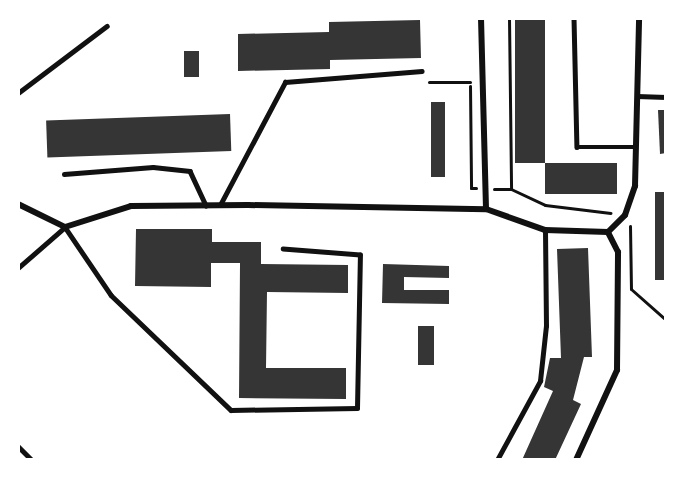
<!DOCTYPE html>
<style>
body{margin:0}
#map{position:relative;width:684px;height:478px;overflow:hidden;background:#fff;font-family:Lora,serif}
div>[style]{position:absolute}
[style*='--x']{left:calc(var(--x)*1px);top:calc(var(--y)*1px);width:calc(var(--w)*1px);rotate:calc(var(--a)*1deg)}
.building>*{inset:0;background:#353535;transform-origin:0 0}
.path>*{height:3px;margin:-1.5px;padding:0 1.5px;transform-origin:1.5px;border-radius:1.5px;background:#111}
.service>*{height:4.5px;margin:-2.25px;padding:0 2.25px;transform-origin:2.25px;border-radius:2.25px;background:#111}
.minor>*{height:6px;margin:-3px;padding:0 3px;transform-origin:3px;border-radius:3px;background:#111}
span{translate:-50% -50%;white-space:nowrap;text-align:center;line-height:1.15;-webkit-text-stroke:5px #fff;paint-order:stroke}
.frame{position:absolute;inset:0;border:20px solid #fff;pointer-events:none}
</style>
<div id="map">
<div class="building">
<i style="left:515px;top:18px;width:30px;height:145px"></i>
<i style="clip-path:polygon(420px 20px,421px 58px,330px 60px,330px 69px,238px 71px,238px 34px,329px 32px,329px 22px)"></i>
<i style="left:184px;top:51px;width:15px;height:26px"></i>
<i style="left:431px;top:102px;width:14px;height:75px"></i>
<i style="clip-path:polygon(658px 110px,666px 110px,666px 153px,660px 154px)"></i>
<i style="left:230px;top:114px;width:37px;height:184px;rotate:88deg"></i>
<i style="left:545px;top:163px;width:72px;height:31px"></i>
<i style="left:655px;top:192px;width:11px;height:88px"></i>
<i style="clip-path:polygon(136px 229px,212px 229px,212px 242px,261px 242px,261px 264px,348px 265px,348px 293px,267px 292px,266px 368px,346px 368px,346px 399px,239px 398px,240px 263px,211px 263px,211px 287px,135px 286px)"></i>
<i style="clip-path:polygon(588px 248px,592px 357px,584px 357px,573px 400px,581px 404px,555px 460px,522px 460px,553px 391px,544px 387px,550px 358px,561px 358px,557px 249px)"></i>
<i style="clip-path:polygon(383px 264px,449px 266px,449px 278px,404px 277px,404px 290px,449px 290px,449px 304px,382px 303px)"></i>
<i style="left:418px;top:326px;width:16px;height:39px"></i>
</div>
<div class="path">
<i style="--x:509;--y:18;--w:171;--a:89.3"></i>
<i style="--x:511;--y:189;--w:38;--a:25"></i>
<i style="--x:545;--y:205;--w:66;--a:6.9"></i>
<i style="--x:429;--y:82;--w:41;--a:0"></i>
<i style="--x:470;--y:86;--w:102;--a:89.4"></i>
<i style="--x:471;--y:188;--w:5;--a:0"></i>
<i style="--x:494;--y:189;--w:17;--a:0"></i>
<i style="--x:630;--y:226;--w:63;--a:89.1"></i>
<i style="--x:631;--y:289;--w:47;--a:41.5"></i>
</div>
<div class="service">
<i style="--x:574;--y:18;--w:129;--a:88.7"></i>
<i style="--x:577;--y:147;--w:59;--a:0"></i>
<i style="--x:18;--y:93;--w:111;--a:-37"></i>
<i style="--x:637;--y:96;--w:29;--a:2"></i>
<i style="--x:64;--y:174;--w:89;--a:-4.5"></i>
<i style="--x:153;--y:167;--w:37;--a:6"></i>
<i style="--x:190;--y:171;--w:38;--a:65"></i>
<i style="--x:220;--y:205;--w:139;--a:-62.1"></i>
<i style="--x:285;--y:82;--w:137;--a:-4.6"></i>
<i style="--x:18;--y:268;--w:62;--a:-41.1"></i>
<i style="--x:65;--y:227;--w:82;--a:55.9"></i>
<i style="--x:111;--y:295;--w:166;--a:43.8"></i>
<i style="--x:231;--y:410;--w:126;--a:-0.9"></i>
<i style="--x:357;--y:408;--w:153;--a:-88.9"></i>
<i style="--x:360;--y:255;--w:77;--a:-175.5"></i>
<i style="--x:18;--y:446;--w:20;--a:45"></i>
<i style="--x:497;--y:460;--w:90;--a:-61.4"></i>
<i style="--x:540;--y:381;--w:55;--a:-83.8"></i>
<i style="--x:546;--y:326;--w:96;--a:-90.6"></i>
</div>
<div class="minor">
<i style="--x:481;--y:18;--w:191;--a:88.5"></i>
<i style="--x:18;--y:204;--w:52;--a:26.1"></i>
<i style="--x:65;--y:227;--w:69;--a:-17.7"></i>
<i style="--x:131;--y:206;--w:117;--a:-0.5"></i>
<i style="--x:248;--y:205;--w:238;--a:1"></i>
<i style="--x:486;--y:209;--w:63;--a:19.6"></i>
<i style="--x:545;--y:230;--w:63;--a:1.8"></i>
<i style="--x:576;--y:460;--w:99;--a:-65.5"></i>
<i style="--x:617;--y:370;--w:118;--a:-89.5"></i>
<i style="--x:618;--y:252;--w:22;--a:-117"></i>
<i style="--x:608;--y:232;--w:24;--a:-45"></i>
<i style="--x:625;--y:215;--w:31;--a:-71"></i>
<i style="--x:635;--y:186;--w:168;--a:-88.6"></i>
</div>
<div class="frame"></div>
</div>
